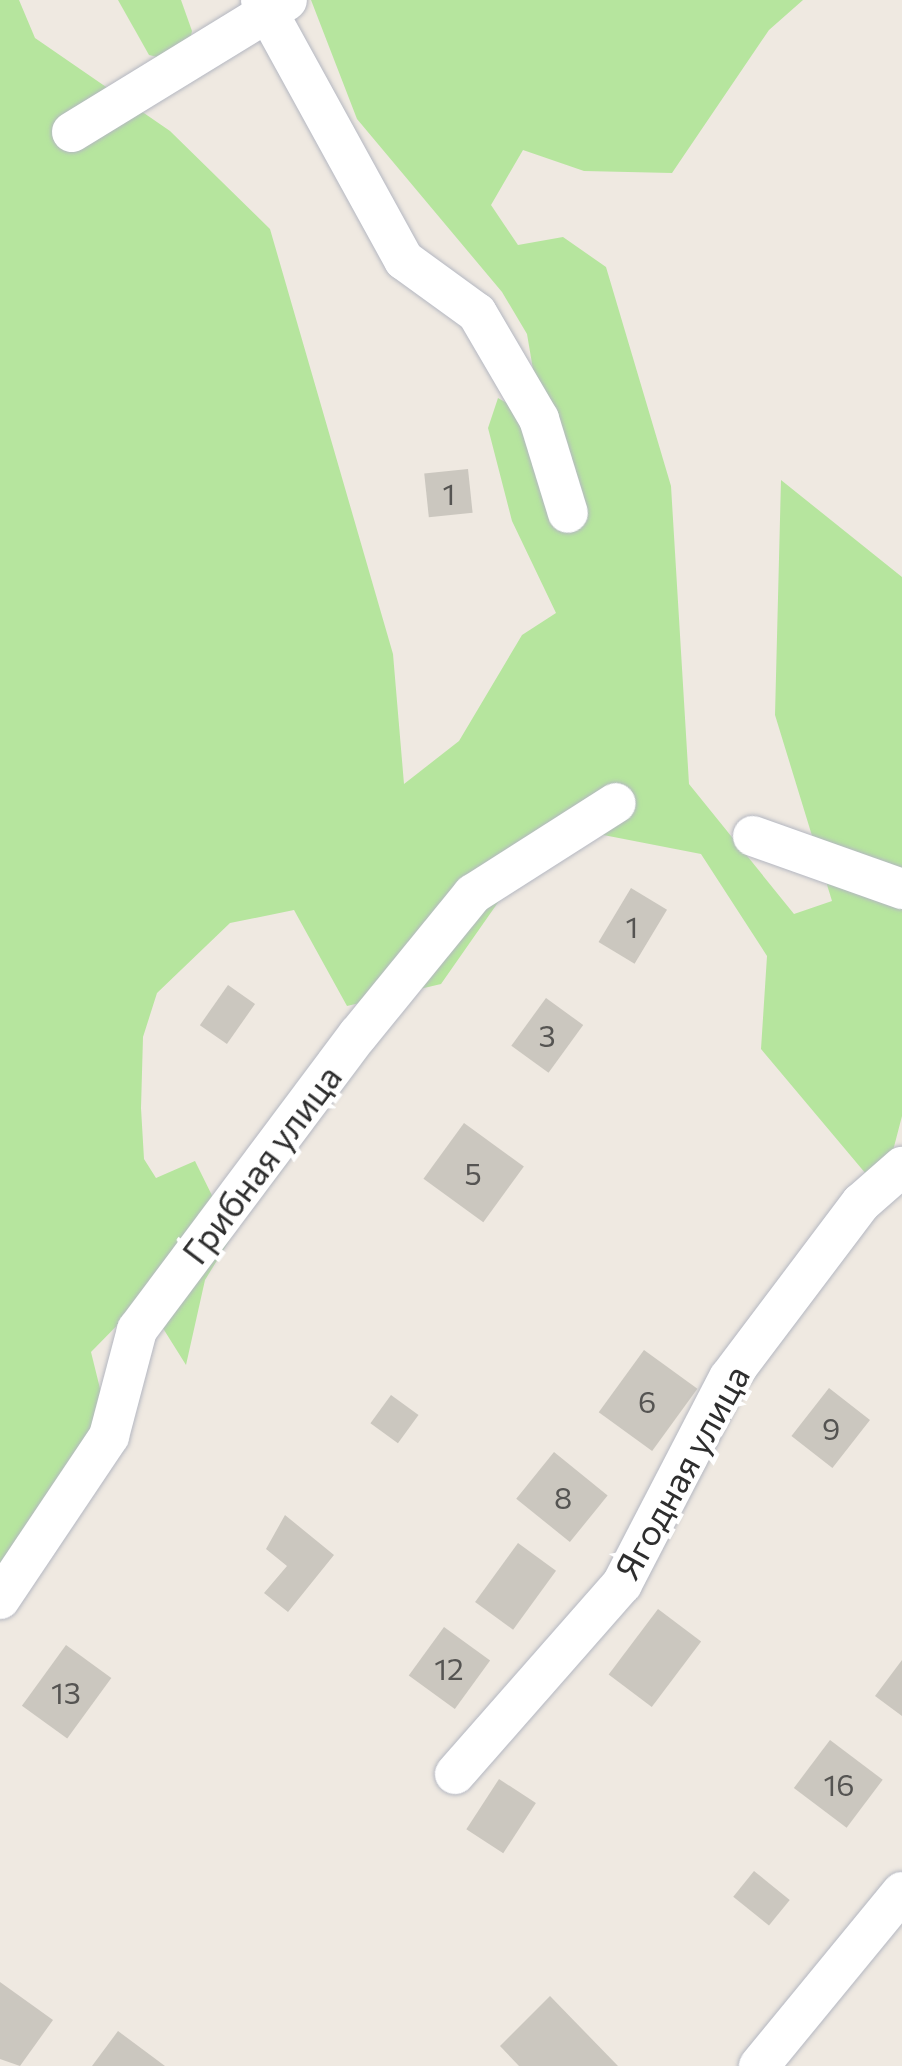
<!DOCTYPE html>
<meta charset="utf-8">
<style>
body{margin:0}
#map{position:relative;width:902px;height:2066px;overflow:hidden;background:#efe9e1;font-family:Commissioner,sans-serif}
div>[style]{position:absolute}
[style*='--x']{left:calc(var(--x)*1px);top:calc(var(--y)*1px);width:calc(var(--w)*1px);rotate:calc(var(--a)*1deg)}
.green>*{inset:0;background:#b6e59e}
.building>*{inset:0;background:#cbc7bf;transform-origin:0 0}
.roads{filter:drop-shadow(0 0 2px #b4b7c1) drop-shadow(0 0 2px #b4b7c1)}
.minor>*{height:40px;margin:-20px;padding:0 20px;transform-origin:20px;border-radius:20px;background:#fff}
span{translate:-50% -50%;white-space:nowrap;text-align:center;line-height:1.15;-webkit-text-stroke:9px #fff;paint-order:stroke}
.number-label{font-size:30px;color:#555452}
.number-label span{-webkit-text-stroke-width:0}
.street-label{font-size:35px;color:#2e2e2e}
</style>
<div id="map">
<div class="green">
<i style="clip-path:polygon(0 0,19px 0,35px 38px,170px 131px,270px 229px,393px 654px,404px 784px,459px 741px,522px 635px,556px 613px,512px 521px,488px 428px,498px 398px,530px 416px,536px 387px,527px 334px,502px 292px,357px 119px,311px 0,803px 0,769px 30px,672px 173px,584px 171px,523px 150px,491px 205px,518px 245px,563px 237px,606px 267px,671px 486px,689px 784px,794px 914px,832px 901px,775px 715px,781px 480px,902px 577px,902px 1116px,882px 1193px,761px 1049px,767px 956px,701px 854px,552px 825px,441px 984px,347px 1006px,294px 910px,230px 923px,157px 993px,143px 1037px,141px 1108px,144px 1159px,156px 1178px,195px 1161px,232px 1236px,205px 1280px,186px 1365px,144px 1298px,91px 1352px,109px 1425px,0 1574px)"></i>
<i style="clip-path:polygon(118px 0,181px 0,192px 31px,185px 64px,149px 55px)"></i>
</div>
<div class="building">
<i style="left:468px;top:469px;width:44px;height:44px;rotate:84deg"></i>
<i style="left:631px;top:888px;width:42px;height:63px;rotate:31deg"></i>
<i style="left:228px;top:985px;width:33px;height:49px;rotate:35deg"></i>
<i style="left:546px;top:998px;width:46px;height:59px;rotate:36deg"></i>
<i style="left:464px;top:1123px;width:74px;height:69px;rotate:36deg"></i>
<i style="left:644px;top:1350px;width:66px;height:77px;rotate:36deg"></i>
<i style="left:829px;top:1388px;width:52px;height:61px;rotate:38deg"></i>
<i style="left:391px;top:1395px;width:34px;height:35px;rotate:36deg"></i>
<i style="left:554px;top:1452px;width:69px;height:60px;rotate:39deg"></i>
<i style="clip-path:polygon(285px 1515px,334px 1555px,288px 1612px,264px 1593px,287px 1566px,266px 1549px)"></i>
<i style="left:518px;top:1543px;width:47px;height:73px;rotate:36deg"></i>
<i style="left:658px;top:1609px;width:54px;height:82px;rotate:37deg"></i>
<i style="left:444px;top:1627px;width:57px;height:60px;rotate:36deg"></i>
<i style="left:66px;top:1645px;width:56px;height:75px;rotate:36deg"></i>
<i style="clip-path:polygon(902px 1660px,902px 1716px,875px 1696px)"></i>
<i style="left:830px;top:1740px;width:66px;height:60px;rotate:37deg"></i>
<i style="left:499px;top:1779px;width:44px;height:60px;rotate:33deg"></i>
<i style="left:754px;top:1871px;width:46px;height:33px;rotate:39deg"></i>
<i style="clip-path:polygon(0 1982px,53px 2020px,20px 2066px,0 2059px)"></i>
<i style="clip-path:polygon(550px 1996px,618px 2066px,519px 2066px,500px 2046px)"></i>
<i style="clip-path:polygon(118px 2031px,165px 2066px,92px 2066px)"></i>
</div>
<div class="roads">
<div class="minor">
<i style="--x:261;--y:0;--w:297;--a:61.2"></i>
<i style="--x:404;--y:260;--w:90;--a:36"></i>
<i style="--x:477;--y:313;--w:123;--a:59.7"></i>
<i style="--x:539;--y:419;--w:98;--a:72.9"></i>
<i style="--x:72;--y:132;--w:252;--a:-31.5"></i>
<i style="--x:753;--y:836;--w:158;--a:19.6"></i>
<i style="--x:0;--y:1599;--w:196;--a:-56.2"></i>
<i style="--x:109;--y:1436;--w:110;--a:-75.2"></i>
<i style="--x:137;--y:1330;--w:369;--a:-53.2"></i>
<i style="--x:358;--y:1035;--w:182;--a:-50.8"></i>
<i style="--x:473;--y:894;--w:169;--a:-32.5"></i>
<i style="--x:455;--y:1774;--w:253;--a:-48.7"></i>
<i style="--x:622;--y:1584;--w:232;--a:-62.6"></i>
<i style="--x:729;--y:1378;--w:219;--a:-53"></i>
<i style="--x:861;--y:1203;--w:55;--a:-41.3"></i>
<i style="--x:759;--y:2066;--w:225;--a:-50.6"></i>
</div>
</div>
<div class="number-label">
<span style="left:449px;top:493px">1</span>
<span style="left:632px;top:926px">1</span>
<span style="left:547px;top:1035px">3</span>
<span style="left:473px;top:1173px">5</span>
<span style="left:647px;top:1401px">6</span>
<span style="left:831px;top:1428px">9</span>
<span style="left:563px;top:1497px">8</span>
<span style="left:449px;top:1668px">12</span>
<span style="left:66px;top:1692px">13</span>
<span style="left:839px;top:1784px">16</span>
</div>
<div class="street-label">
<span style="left:261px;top:1164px;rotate:-53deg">Грибная улица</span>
<span style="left:681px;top:1472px;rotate:-61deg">Ягодная улица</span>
</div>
</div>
